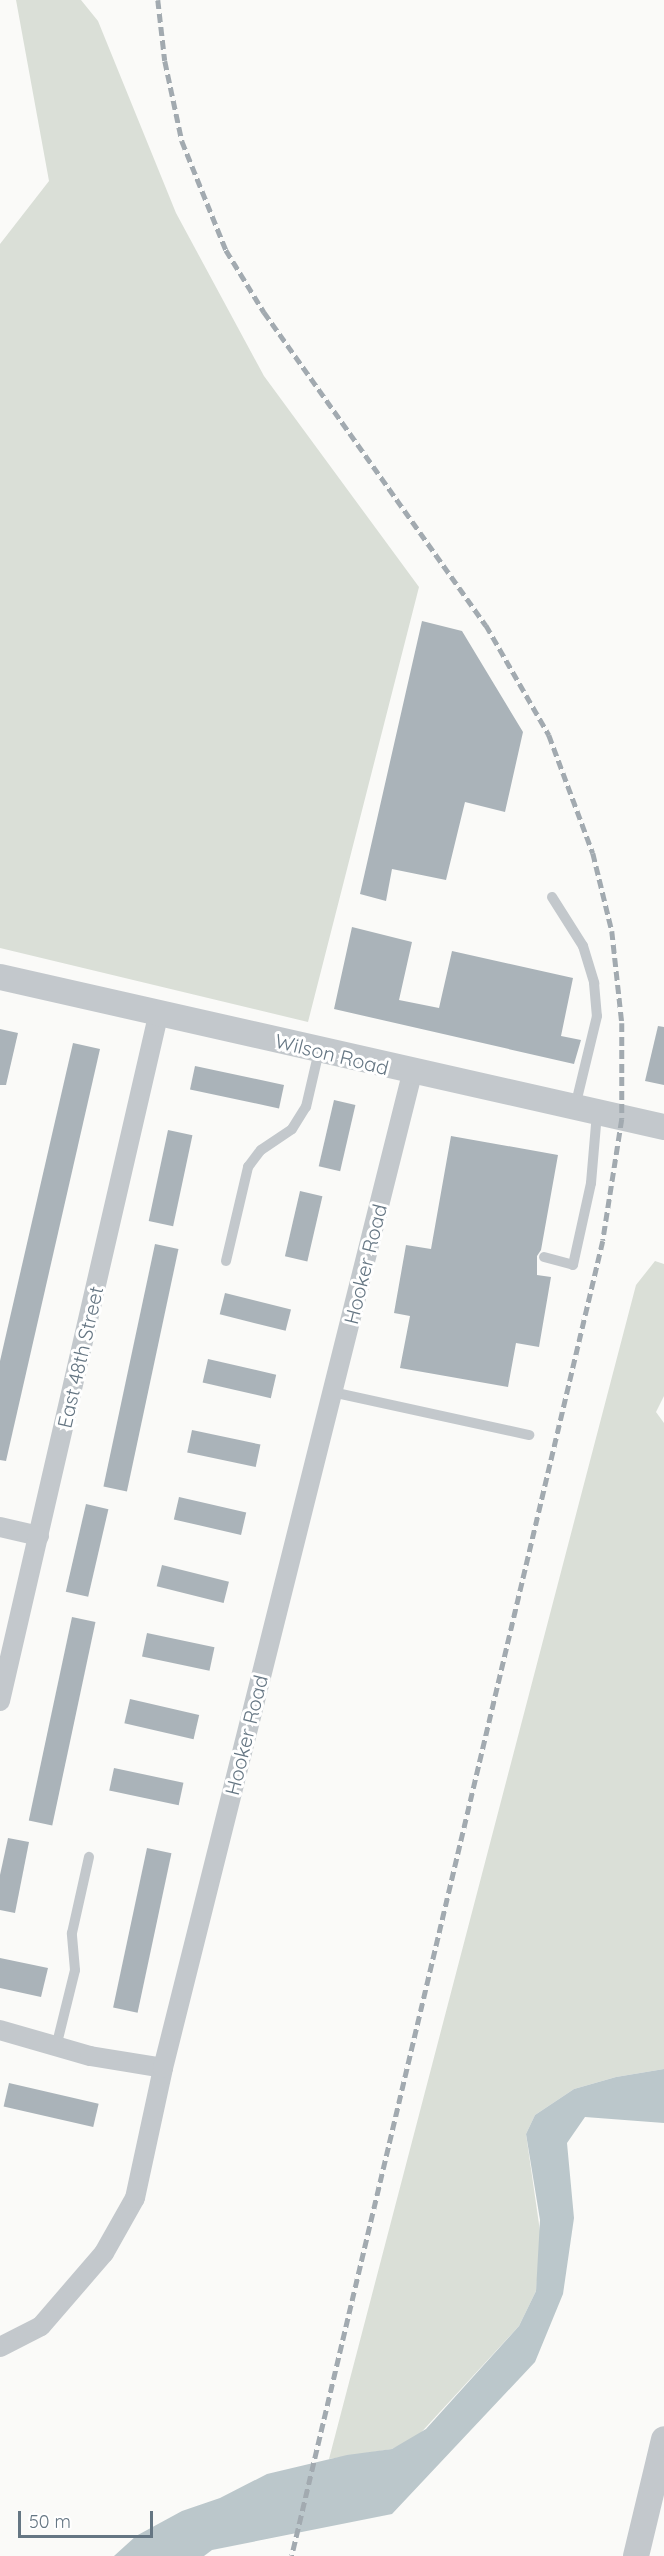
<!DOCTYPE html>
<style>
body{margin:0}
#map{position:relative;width:664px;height:2556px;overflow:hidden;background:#fafaf8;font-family:Quicksand,sans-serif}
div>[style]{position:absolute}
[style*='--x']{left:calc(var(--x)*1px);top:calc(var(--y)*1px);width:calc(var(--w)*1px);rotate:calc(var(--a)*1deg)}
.green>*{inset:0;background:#dadfd7}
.water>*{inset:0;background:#bbc7cb}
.building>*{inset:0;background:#aab3b9;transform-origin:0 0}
.service>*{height:10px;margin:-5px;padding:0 5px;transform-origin:5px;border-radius:5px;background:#c3c8cc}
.minor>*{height:20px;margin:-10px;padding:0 10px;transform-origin:10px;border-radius:10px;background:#c3c8cc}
.tertiary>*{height:26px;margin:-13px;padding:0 13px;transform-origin:13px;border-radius:13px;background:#c3c8cc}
.rail>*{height:4.5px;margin-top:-2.25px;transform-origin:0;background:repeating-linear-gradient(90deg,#a2aab0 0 9px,transparent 0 13.5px)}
span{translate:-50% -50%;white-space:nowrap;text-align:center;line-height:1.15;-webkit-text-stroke:6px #fff;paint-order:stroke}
.street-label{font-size:20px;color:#657683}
.scale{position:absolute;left:18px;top:2511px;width:135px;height:27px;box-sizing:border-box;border:3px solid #657683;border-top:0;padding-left:8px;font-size:18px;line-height:21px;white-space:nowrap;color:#657683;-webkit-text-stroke:4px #fff;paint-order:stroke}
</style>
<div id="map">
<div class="green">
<i style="clip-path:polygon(16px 0,81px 0,98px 21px,176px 213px,264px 376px,419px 587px,308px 1022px,0 948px,0 244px,49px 181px)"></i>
<i style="clip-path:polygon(655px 1261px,664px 1264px,664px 1396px,656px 1412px,664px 1423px,664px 2069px,616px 2077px,574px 2089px,535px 2115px,526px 2134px,541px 2238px,536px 2291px,519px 2326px,416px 2438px,392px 2449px,329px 2459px,636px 1285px)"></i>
</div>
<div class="water">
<i style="clip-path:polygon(664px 2069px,664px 2123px,585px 2117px,567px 2143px,574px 2218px,563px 2294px,535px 2362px,392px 2514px,212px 2550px,204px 2556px,114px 2556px,136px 2536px,182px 2511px,220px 2498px,267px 2474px,347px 2455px,392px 2449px,426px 2429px,519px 2326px,536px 2291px,540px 2220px,526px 2134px,535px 2115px,574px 2089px,616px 2077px)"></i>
</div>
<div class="building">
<i style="clip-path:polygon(422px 621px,462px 631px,523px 732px,505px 812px,465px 802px,446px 880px,392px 869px,386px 901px,360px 894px)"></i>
<i style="clip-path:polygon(352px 927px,412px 942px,399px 1000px,439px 1008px,452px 951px,573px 978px,561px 1036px,581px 1040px,574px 1064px,334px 1009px)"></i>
<i style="clip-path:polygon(658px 1026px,664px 1027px,664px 1085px,645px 1081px)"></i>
<i style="clip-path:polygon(0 1029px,18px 1033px,6px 1085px,0 1085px)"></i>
<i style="clip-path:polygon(73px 1043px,100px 1049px,6px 1461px,0 1460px,0 1361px)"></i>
<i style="left:195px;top:1066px;width:91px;height:24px;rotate:12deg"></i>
<i style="left:334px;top:1100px;width:22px;height:68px;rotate:13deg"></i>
<i style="left:168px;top:1130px;width:25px;height:93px;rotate:12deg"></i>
<i style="clip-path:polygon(451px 1136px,558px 1155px,541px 1250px,537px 1256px,537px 1275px,551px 1277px,539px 1347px,516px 1343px,508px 1387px,400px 1368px,410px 1316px,394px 1313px,406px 1245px,431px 1249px)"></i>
<i style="left:300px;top:1191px;width:23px;height:67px;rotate:13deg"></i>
<i style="left:155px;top:1244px;width:24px;height:248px;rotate:12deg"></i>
<i style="left:225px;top:1293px;width:68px;height:22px;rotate:14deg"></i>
<i style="left:208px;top:1359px;width:70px;height:24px;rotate:13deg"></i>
<i style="left:192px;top:1430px;width:70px;height:23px;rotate:12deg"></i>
<i style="left:179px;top:1497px;width:69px;height:23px;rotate:13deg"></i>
<i style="left:86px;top:1504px;width:23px;height:90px;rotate:13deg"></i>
<i style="left:162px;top:1565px;width:69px;height:22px;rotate:14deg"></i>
<i style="left:72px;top:1617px;width:24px;height:208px;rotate:12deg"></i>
<i style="left:147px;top:1633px;width:69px;height:24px;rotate:12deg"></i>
<i style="left:130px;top:1699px;width:71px;height:25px;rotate:13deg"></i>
<i style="left:114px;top:1768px;width:71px;height:23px;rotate:12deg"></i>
<i style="clip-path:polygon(8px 1838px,29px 1842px,15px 1913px,0 1910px,0 1875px)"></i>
<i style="left:147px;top:1848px;width:25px;height:163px;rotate:12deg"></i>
<i style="clip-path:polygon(0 1958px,48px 1968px,41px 1997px,0 1988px)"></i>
<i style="left:9px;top:2083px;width:92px;height:24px;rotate:13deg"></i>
</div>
<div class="service">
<i style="--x:552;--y:897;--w:58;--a:57.7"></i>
<i style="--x:583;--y:946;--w:39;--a:73"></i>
<i style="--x:594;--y:983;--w:33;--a:85"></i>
<i style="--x:597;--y:1016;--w:94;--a:103.6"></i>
<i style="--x:544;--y:1257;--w:30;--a:15"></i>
<i style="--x:573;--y:1265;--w:84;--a:-77.6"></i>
<i style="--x:591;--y:1183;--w:70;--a:-85.1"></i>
<i style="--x:226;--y:1261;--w:97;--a:-76.8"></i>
<i style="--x:248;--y:1167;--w:21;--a:-53"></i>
<i style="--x:261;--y:1150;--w:37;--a:-34"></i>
<i style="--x:292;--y:1129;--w:26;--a:-58"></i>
<i style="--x:306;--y:1107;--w:57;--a:-76.9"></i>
<i style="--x:332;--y:1392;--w:202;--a:12.3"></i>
<i style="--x:56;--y:2047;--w:79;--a:-76.1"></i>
<i style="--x:75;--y:1970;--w:37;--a:-95"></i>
<i style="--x:72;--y:1933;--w:78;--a:-77.4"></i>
</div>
<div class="minor">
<i style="--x:0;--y:1527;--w:40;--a:13"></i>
<i style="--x:0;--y:1701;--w:707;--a:-77.01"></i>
<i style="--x:0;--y:2030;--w:94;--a:16.1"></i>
<i style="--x:90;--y:2056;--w:74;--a:9.3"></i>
<i style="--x:0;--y:2347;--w:46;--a:-27.1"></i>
<i style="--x:41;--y:2326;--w:96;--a:-49.2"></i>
<i style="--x:104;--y:2253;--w:63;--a:-60.6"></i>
<i style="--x:135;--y:2198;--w:133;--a:-77.8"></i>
<i style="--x:163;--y:2068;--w:1025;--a:-75.94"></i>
</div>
<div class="tertiary">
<i style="--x:0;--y:977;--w:681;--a:12.73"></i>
<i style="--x:636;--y:2556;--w:120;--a:-76.5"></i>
</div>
<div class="rail">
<i style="--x:158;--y:0;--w:61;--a:83.5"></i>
<i style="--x:165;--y:61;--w:82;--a:78"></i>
<i style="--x:182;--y:141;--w:118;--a:68"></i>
<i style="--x:226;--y:250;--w:73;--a:58.5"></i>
<i style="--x:264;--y:312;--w:384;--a:54.7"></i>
<i style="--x:486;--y:625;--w:127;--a:60.2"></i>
<i style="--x:549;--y:735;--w:126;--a:69.6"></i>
<i style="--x:593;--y:853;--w:80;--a:76.3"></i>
<i style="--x:612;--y:931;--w:93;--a:83.8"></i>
<i style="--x:622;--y:1023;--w:96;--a:90"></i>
<i style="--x:622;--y:1119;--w:123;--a:98.9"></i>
<i style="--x:603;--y:1241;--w:1351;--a:103.31"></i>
</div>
<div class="street-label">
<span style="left:332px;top:1054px;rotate:14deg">Wilson Road</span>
<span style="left:365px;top:1264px;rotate:-76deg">Hooker Road</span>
<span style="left:80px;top:1357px;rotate:-77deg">East 48th Street</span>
<span style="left:246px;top:1735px;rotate:-76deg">Hooker Road</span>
</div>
<div class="scale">50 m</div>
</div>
